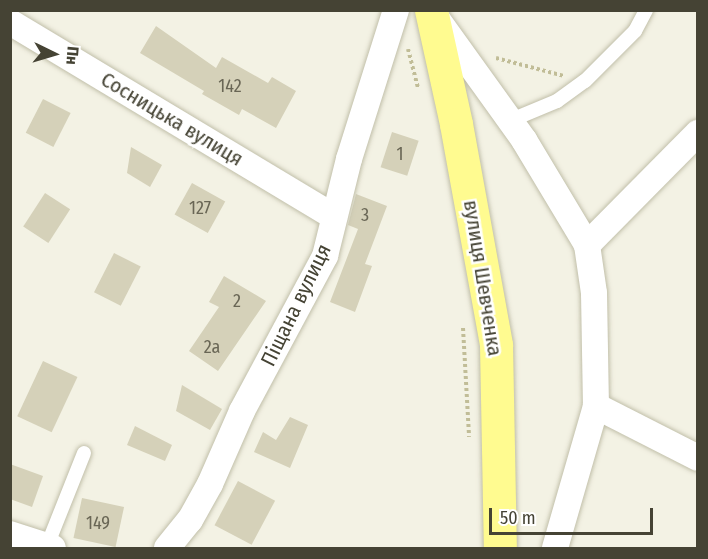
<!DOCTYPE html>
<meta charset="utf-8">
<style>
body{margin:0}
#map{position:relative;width:708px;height:559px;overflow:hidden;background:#f3f2e4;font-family:"Fira Sans Condensed",sans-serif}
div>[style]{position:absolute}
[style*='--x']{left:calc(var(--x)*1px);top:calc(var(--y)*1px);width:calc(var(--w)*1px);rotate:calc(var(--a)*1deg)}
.building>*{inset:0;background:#d5d1b9;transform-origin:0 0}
.path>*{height:4px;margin-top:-2px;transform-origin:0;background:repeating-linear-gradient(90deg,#c1bd97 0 3px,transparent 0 6px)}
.roads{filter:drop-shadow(0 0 2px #c1bfa9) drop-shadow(0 0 2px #c1bfa9)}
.service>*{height:14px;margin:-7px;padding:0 7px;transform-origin:7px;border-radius:7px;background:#fff}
.minor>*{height:26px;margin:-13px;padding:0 13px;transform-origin:13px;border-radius:13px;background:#fff}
.primary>*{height:33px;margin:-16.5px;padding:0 16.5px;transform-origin:16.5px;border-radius:16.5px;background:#fffb90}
span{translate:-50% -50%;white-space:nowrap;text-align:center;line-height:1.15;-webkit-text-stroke:5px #fff;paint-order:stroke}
.number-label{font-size:18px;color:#696655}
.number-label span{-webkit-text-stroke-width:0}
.street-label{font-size:21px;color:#454334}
.frame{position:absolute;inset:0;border:12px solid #454334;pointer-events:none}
.north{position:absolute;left:24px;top:24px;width:60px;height:60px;-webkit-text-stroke:4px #fff;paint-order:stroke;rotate:95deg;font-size:16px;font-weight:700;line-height:24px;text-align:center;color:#454334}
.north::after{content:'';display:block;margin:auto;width:21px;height:27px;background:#454334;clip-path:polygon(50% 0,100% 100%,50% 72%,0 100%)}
.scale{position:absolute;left:489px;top:508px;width:164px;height:27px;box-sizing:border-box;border:3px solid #454334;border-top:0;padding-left:8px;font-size:18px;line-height:21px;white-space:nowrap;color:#454334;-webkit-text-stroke:4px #fff;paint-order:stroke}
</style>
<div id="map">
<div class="building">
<i style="clip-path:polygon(156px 26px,216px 68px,222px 57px,268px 83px,272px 77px,296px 91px,276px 128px,242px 109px,239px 115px,202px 94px,204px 91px,140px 53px)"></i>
<i style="left:43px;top:99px;width:31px;height:38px;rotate:27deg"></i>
<i style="left:392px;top:132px;width:28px;height:37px;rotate:18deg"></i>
<i style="clip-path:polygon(131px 147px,162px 165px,150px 187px,127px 173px)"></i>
<i style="left:192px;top:183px;width:38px;height:36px;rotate:29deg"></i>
<i style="left:45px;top:193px;width:30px;height:40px;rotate:33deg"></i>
<i style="clip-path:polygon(356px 194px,387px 206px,365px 264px,372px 266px,355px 312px,330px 302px,358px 229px,348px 225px)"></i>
<i style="left:114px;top:253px;width:30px;height:44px;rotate:27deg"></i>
<i style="clip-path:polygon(224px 276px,266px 301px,218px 371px,189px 351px,219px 307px,209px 302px)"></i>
<i style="left:43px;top:361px;width:38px;height:61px;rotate:25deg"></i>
<i style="clip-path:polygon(182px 385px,222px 409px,210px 430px,176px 411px)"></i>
<i style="clip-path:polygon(290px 417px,308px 425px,290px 468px,254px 452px,263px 432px,276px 440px)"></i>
<i style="clip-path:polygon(135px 426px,172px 445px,165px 461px,127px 445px)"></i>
<i style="clip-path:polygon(10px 464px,43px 476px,32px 507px,10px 499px)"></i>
<i style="left:238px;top:481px;width:42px;height:50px;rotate:28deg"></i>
<i style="left:82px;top:498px;width:43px;height:41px;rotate:12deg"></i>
</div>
<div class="path">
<i style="--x:408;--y:49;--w:40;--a:75.6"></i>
<i style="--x:496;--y:58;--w:70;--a:14.8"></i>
<i style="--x:463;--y:328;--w:109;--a:86.8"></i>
</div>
<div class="roads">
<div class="service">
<i style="--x:509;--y:121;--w:52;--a:-22.6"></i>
<i style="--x:557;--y:101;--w:34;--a:-36"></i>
<i style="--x:585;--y:81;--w:71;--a:-45"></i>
<i style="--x:635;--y:31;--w:24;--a:-62"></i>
<i style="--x:47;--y:546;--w:100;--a:-68.3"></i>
</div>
<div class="minor">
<i style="--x:435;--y:16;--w:153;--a:54.3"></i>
<i style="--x:524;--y:140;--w:122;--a:59"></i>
<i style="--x:587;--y:245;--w:49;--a:81.7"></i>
<i style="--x:594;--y:293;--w:113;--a:89"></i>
<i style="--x:596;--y:406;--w:148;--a:106.1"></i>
<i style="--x:10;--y:22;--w:378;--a:31"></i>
<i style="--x:587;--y:245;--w:158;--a:-45.3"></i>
<i style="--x:596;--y:406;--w:114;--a:27"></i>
<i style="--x:10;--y:534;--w:45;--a:18"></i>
<i style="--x:167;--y:548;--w:36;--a:-51"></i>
<i style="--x:190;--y:520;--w:41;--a:-60.9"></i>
<i style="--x:210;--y:484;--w:80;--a:-66.3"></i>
<i style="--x:242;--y:411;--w:176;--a:-61.8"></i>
<i style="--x:325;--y:256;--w:100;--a:-76.1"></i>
<i style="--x:349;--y:159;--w:156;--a:-72.5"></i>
</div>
<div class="primary">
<i style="--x:431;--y:10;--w:117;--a:77.6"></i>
<i style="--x:456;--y:124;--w:225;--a:79.7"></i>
<i style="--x:496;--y:345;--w:203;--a:88.9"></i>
</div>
</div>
<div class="number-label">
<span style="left:230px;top:86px">142</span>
<span style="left:400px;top:154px">1</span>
<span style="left:200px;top:208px">127</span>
<span style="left:365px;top:215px">3</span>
<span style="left:237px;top:301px">2</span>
<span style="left:212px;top:347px">2а</span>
<span style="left:98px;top:523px">149</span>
</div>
<div class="street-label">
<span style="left:172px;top:119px;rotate:31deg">Сосницька вулиця</span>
<span style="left:483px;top:278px;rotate:81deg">вулиця Шевченка</span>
<span style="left:296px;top:305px;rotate:-64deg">Піщана вулиця</span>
</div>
<div class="frame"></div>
<div class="north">Пн</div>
<div class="scale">50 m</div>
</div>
